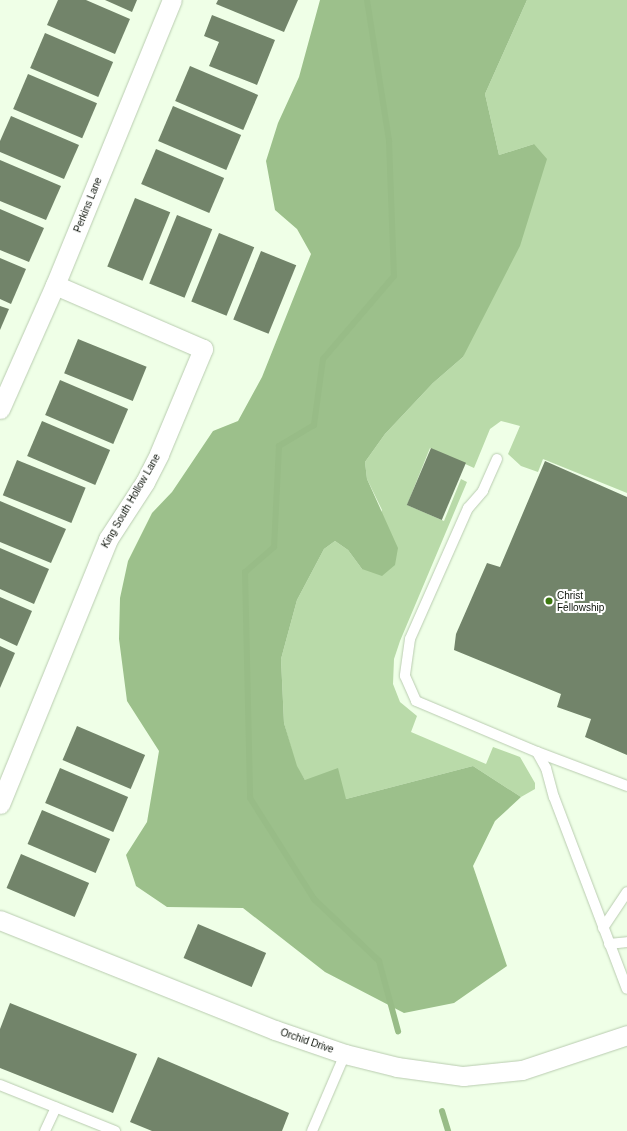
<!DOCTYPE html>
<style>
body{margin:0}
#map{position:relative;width:627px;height:1131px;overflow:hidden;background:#efffe7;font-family:Helvetica,sans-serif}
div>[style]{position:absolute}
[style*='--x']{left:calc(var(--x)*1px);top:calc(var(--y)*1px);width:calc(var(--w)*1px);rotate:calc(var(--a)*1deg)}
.green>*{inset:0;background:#b9daa9}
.forest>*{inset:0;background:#9cc08b}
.stream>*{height:6px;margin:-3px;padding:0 3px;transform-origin:3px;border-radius:3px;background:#98bc87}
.building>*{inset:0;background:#72846a;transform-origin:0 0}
.roads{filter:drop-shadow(0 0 1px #b9ccb0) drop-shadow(0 0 1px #b9ccb0)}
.service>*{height:10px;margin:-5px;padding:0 5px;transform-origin:5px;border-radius:5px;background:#fff}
.minor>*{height:19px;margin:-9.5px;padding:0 9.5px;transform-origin:9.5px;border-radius:9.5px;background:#fff}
.dots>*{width:11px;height:11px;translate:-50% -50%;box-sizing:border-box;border:2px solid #fff;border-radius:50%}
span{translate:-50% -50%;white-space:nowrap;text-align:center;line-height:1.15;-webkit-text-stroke:4px #fff;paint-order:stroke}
.street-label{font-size:10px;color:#0a1107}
.poi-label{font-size:10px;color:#0a1107}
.left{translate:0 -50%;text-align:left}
</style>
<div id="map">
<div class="green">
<i style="clip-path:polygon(527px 0,627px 0,627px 493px,543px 459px,538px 472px,521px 466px,508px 454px,520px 426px,501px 421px,490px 429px,474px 468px,430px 448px,407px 505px,444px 521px,461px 479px,467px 482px,400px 641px,394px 659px,393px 684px,400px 702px,417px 716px,411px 732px,486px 764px,493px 747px,520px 757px,535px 783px,535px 789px,521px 797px,473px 766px,346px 799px,305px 780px,296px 766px,284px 723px,281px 659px,297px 600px,324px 549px,335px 541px,348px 550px,362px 569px,382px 510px,367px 479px,365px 462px,385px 434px,433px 383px,463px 357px,534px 144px,499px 155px,485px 94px)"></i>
</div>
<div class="forest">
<i style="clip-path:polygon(320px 0,527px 0,485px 94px,499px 155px,534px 144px,547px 159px,520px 246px,463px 357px,433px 383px,385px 434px,365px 462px,367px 479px,398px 548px,395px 565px,382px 576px,362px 569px,348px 550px,335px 541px,324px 549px,297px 600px,281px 659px,284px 723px,297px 766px,305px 780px,338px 768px,346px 799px,473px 766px,521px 797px,495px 821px,473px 866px,507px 966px,454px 1003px,404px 1013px,325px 972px,243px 908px,167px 907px,136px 886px,126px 855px,147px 822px,159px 751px,127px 701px,119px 639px,120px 598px,128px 561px,152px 513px,172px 492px,213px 431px,238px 421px,262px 377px,311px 254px,297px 229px,275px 210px,266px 161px,278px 123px,299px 77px)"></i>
</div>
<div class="stream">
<i style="--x:367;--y:0;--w:143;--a:81.1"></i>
<i style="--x:389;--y:141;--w:135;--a:87.9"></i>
<i style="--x:394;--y:276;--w:109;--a:130.5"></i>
<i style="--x:323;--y:359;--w:67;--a:97.8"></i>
<i style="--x:314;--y:425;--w:41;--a:149"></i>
<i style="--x:279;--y:446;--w:101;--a:92.8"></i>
<i style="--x:274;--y:547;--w:38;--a:139"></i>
<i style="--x:245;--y:572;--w:226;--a:88.7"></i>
<i style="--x:250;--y:798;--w:120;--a:57.6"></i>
<i style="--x:314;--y:899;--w:90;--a:43.6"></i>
<i style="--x:379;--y:961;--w:73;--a:74.8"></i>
<i style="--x:442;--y:1111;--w:21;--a:73"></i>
</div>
<div class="building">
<i style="clip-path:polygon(58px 0,86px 0,130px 19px,115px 54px,47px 25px)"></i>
<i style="clip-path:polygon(105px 0,137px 0,132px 12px)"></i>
<i style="clip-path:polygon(218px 0,298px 0,284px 32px,216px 4px)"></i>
<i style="clip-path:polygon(212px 15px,275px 40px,257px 85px,209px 66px,219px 42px,204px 36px)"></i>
<i style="left:45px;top:33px;width:74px;height:38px;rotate:23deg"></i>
<i style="left:190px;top:66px;width:74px;height:38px;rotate:23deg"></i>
<i style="left:28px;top:74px;width:75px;height:38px;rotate:23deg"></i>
<i style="left:173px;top:106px;width:74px;height:38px;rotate:23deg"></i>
<i style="clip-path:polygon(11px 116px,79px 145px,64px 179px,0 152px,0 141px)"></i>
<i style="left:156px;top:149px;width:74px;height:38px;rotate:23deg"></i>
<i style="clip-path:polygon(0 160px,61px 186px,46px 220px,0 201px)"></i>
<i style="left:135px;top:198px;width:38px;height:74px;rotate:22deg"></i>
<i style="clip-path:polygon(0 209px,44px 228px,29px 262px,0 250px)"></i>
<i style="left:177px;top:215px;width:38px;height:74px;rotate:22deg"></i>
<i style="left:219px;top:233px;width:38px;height:74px;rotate:22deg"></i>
<i style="left:261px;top:251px;width:38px;height:74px;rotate:22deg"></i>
<i style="clip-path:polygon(0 258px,26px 269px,11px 304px,0 299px)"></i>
<i style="clip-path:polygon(0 306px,9px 309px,0 330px)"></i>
<i style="left:78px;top:339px;width:74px;height:37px;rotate:22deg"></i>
<i style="left:60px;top:380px;width:74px;height:38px;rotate:23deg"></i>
<i style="left:42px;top:421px;width:74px;height:38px;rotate:23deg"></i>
<i style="left:431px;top:448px;width:38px;height:62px;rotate:23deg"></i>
<i style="left:17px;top:460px;width:74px;height:38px;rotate:22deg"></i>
<i style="clip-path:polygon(545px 461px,627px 497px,627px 755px,585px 737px,591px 719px,557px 707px,561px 694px,454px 650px,456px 634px,487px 563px,500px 567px)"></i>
<i style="clip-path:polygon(0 501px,66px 529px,51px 563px,0 542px)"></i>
<i style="clip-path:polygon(0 548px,49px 569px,34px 604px,0 589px)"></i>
<i style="clip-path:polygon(0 597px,32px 611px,17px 646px,0 638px)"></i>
<i style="clip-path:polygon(0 646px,15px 653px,0 688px)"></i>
<i style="left:77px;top:726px;width:74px;height:37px;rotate:23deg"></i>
<i style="left:60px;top:768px;width:74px;height:38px;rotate:23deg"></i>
<i style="left:42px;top:810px;width:74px;height:37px;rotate:23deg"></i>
<i style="left:21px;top:854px;width:74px;height:37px;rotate:23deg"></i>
<i style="left:198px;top:924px;width:74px;height:37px;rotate:23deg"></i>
<i style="clip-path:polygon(10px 1003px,137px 1054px,113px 1113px,0 1068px,0 1029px)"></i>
<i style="clip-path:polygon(158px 1057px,289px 1113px,282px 1131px,152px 1131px,130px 1122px)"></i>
</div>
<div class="roads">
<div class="service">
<i style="--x:497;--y:459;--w:35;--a:114"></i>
<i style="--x:483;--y:491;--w:23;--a:131"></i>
<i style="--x:468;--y:508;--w:143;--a:113.9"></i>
<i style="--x:410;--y:639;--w:37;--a:98"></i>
<i style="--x:405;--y:676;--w:27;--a:66"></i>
<i style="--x:416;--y:701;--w:131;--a:22.9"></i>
<i style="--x:537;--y:752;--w:18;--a:61"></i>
<i style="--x:546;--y:768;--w:30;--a:75"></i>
<i style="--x:554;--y:797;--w:205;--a:69.2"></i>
<i style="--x:537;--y:752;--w:96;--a:20.7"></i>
<i style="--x:603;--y:928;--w:43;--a:-56.3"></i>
<i style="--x:609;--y:944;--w:18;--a:-6"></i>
<i style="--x:0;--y:1085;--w:124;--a:21.8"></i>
<i style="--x:45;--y:1131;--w:26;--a:-65"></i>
<i style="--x:312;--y:1131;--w:84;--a:-66.8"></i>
</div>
<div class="minor">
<i style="--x:0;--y:409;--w:136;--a:-66.1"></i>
<i style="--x:55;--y:285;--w:308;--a:-67.7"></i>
<i style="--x:0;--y:804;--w:286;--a:-67.8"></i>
<i style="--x:108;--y:539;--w:68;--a:-57"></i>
<i style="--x:145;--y:482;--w:31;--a:-63"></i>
<i style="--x:159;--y:454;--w:114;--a:-67.3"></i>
<i style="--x:203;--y:349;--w:161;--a:-156.6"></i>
<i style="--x:0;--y:920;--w:296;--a:21.8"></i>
<i style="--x:275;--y:1030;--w:74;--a:18.9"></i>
<i style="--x:345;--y:1054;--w:54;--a:14"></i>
<i style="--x:397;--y:1067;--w:67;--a:7.8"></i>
<i style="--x:463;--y:1076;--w:59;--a:-5.8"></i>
<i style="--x:522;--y:1070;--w:111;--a:-18.4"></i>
</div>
</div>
<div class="dots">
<i style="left:549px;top:601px;background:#3d7810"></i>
</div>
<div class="street-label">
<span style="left:88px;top:205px;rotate:-68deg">Perkins Lane</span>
<span style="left:131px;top:501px;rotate:-60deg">King South Hollow Lane</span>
<span style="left:307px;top:1041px;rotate:19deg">Orchid Drive</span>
</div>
<div class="poi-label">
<span class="left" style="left:557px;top:601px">Christ<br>Fellowship</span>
</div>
</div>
